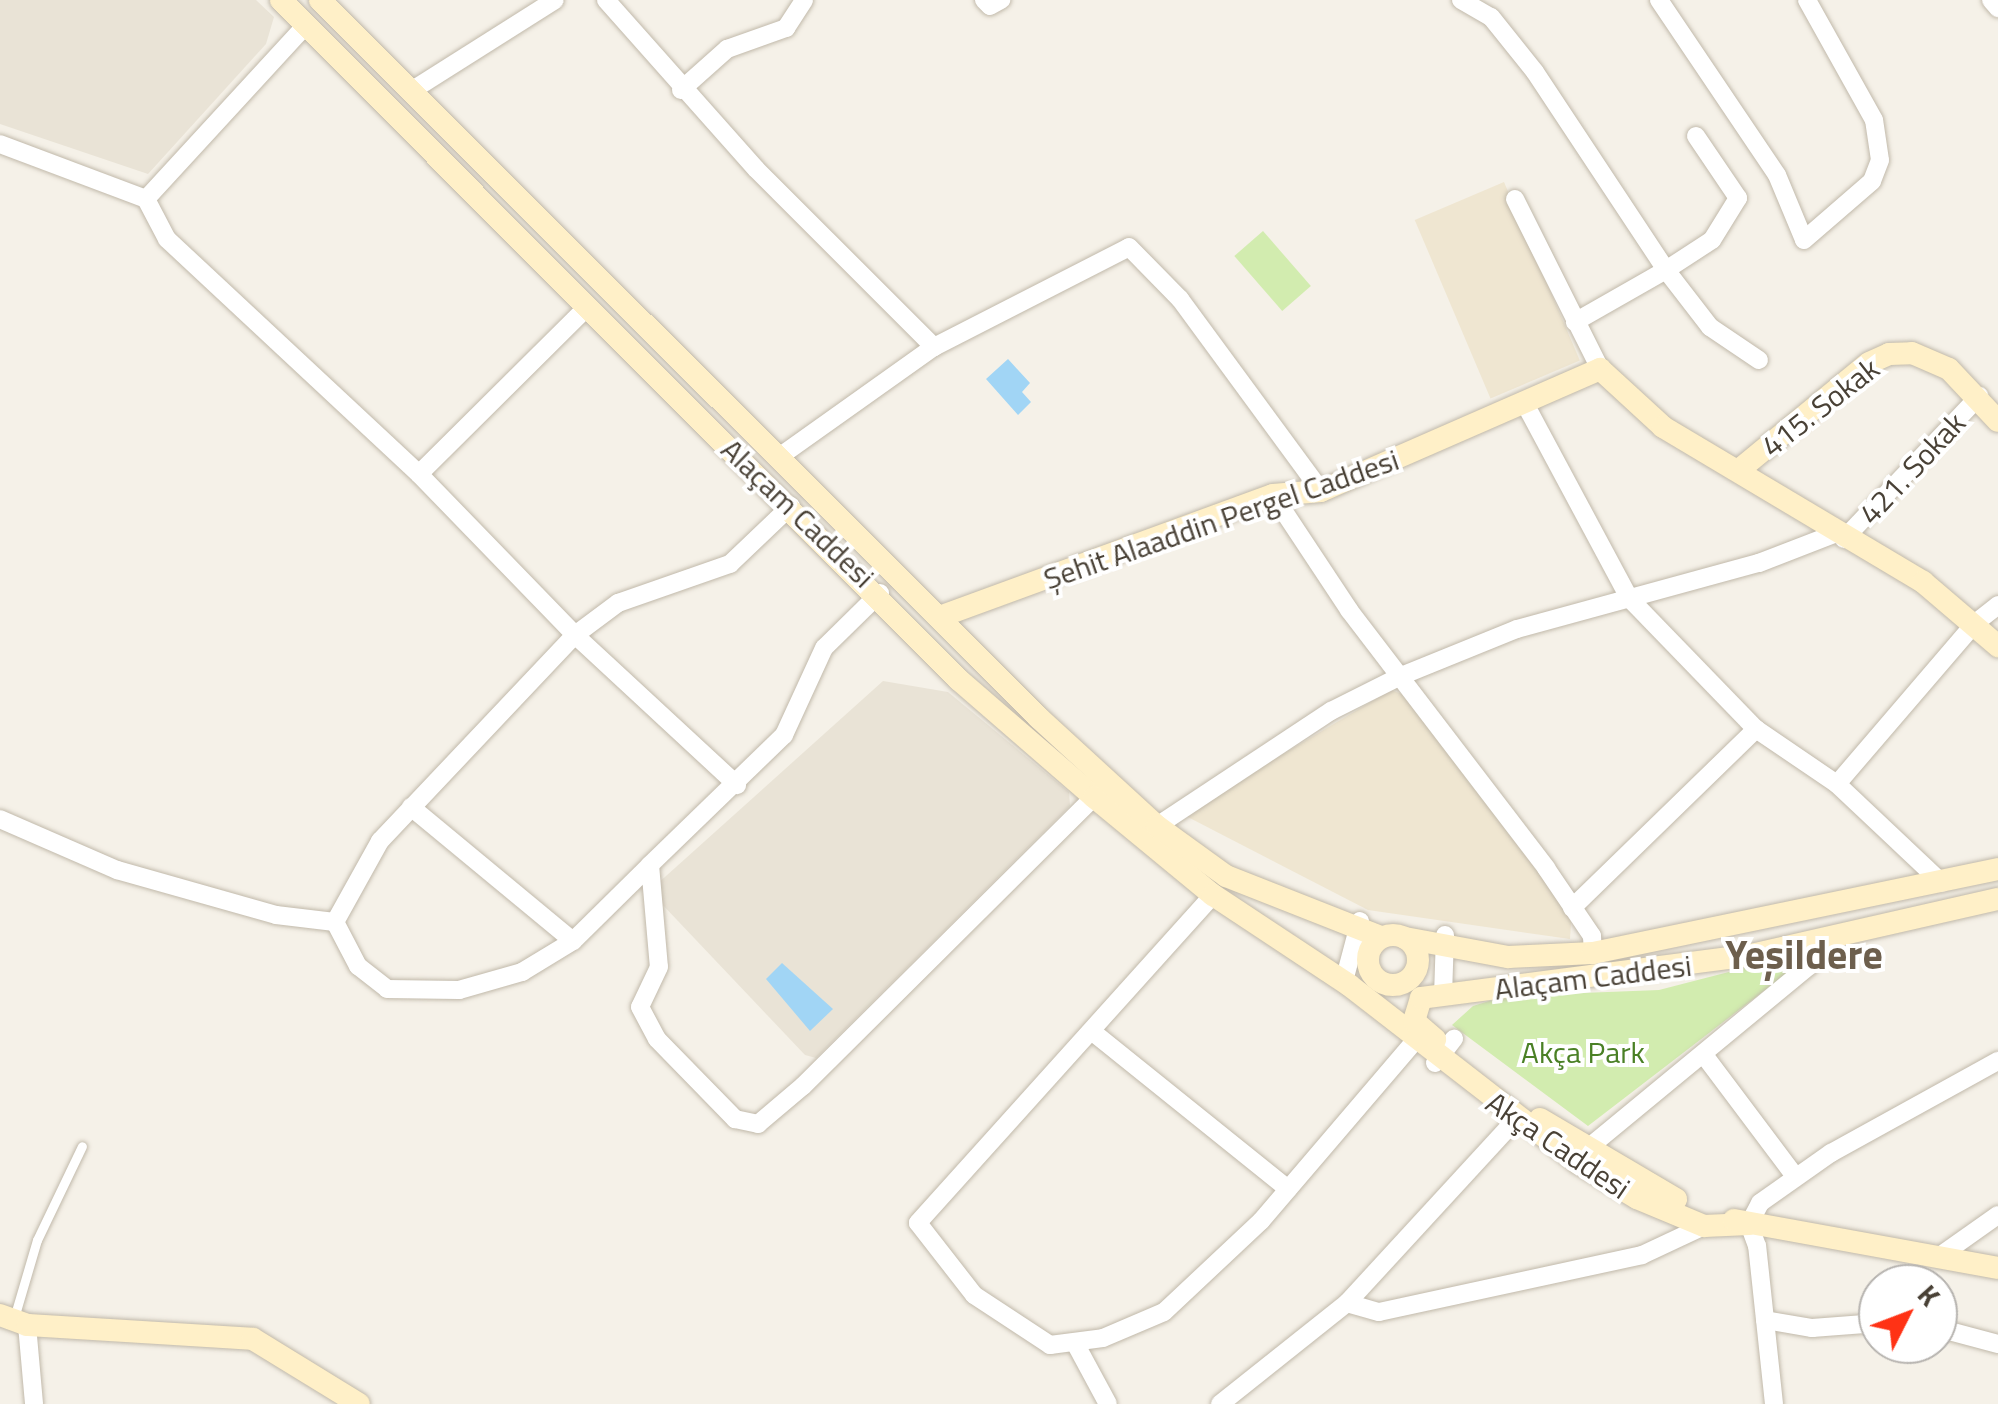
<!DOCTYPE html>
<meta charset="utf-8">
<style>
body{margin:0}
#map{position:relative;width:1998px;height:1404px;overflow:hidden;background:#f5f1e8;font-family:"Titillium Web",sans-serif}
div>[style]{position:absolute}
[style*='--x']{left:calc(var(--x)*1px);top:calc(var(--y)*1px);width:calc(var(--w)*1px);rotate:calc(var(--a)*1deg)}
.residential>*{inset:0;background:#e9e3d6}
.education>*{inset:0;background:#efe6d1;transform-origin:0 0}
.green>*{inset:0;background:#d2ecaf;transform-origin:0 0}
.water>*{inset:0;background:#a1d5f5}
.roads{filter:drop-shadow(0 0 2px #c1b9aa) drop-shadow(0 0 2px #c1b9aa)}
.lane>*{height:9px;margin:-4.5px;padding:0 4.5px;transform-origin:4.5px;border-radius:4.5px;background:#fff}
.street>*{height:18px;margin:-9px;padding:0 9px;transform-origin:9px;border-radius:9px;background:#fff}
.secondary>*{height:22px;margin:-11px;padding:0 11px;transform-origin:11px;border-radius:11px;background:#fff0c8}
.secondary>.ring{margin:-11px;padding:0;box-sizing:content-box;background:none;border:22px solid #fff0c8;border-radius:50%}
span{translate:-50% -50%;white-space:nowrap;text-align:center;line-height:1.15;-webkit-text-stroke:8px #fff;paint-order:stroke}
.street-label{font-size:30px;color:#494136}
.park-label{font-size:30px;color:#4a8025}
.district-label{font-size:40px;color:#6d5f4d;font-weight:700}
.north{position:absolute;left:1858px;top:1264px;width:100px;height:100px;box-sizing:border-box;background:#fff;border:2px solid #b6b3af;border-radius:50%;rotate:48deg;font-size:28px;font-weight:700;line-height:40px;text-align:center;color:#494136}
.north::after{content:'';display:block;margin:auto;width:35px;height:45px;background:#ff3215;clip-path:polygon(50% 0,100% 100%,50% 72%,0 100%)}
</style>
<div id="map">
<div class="residential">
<i style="clip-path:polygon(0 0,256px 0,274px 17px,266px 44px,148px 174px,0 124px)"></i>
<i style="clip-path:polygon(883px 681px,948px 692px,1069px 792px,1070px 806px,816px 1058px,805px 1055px,659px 901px,656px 885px)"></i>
</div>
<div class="education">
<i style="left:1504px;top:182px;width:194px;height:97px;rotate:67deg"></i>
<i style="clip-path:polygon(1391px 690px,1429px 704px,1572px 908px,1570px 939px,1368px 910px,1182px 814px)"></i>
</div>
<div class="green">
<i style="left:1263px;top:231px;width:73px;height:38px;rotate:49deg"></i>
<i style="clip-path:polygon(1779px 959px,1791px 970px,1588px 1126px,1452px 1025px,1473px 1006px,1505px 996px,1659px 990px)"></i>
</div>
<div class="water">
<i style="clip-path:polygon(1008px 359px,1030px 383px,1022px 392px,1031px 402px,1018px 415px,986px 379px)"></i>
<i style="clip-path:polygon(782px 963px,833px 1009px,810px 1031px,766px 979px)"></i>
</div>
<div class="roads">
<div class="lane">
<i style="--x:14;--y:1318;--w:81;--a:-73.6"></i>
<i style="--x:37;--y:1240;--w:104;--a:-64.4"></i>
</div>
<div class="street">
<i style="--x:606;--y:0;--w:226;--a:48.4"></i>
<i style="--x:756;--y:169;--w:252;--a:45"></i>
<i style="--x:984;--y:0;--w:8;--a:45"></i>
<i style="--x:990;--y:6;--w:13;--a:-29"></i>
<i style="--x:1461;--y:0;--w:34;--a:30"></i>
<i style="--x:1491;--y:17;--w:70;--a:51.3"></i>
<i style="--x:1535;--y:72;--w:237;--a:56.5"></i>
<i style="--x:1666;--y:270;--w:105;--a:150.3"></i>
<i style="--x:1659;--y:0;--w:211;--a:56"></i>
<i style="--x:1777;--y:175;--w:70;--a:67.4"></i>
<i style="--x:1804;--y:240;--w:90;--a:-40.9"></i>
<i style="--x:1872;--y:181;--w:22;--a:-69"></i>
<i style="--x:1880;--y:160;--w:40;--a:-98.5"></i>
<i style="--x:1874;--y:120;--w:137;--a:-119.2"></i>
<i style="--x:1991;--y:0;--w:11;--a:49"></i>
<i style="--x:306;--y:25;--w:236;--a:132.6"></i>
<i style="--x:146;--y:199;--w:45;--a:62.3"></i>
<i style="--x:167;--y:239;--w:345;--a:43"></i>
<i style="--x:419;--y:474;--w:224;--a:45.9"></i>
<i style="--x:575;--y:635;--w:54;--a:-36.7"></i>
<i style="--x:618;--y:603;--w:119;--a:-19.2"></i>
<i style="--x:730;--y:564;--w:84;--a:-43.6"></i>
<i style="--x:681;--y:90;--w:62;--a:-41.7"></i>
<i style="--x:727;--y:49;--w:63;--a:-19.6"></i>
<i style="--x:786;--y:28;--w:33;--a:-57"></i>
<i style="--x:411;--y:91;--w:170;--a:-32.3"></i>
<i style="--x:1696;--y:136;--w:75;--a:55.9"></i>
<i style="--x:1738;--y:198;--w:49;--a:121.8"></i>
<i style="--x:1712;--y:240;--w:55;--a:146.9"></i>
<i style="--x:1666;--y:270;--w:72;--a:52.3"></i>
<i style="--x:1710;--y:327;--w:59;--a:34"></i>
<i style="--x:0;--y:144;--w:156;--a:20.6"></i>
<i style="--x:1515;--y:199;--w:190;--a:63.4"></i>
<i style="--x:1524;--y:402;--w:222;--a:61.8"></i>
<i style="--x:1629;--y:598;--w:182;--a:45.9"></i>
<i style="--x:779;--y:457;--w:190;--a:-35.4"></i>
<i style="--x:934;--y:347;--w:219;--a:-27.1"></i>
<i style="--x:1129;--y:247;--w:73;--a:45.6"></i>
<i style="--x:1180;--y:299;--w:238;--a:53.7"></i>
<i style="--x:419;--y:474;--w:237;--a:-44.8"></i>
<i style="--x:1273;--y:495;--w:138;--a:56.5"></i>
<i style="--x:1349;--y:610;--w:325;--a:52.6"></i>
<i style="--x:1546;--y:868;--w:82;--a:55.9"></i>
<i style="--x:1592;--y:936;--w:17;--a:87"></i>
<i style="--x:1844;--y:539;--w:197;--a:-46.6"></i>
<i style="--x:880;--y:593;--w:78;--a:135.5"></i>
<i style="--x:824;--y:648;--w:96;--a:114.7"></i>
<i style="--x:784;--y:735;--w:187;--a:135.9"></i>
<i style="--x:650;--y:865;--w:102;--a:85"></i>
<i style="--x:659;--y:967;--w:44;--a:115.4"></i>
<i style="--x:640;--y:1007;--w:36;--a:62"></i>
<i style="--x:657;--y:1039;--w:112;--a:45.7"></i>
<i style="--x:735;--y:1119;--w:24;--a:12"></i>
<i style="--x:758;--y:1124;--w:59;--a:-40.2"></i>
<i style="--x:803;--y:1086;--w:410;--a:-44.8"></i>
<i style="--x:1837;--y:784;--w:144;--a:43.3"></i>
<i style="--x:411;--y:807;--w:210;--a:39.6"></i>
<i style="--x:0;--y:819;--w:128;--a:23.6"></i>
<i style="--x:117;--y:870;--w:165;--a:15.8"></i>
<i style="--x:276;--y:915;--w:59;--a:6.8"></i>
<i style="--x:335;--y:922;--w:93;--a:-60.9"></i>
<i style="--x:380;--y:841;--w:284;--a:-46.6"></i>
<i style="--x:575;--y:635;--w:221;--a:42.8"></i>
<i style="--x:1157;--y:826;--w:209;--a:-33.5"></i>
<i style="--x:1331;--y:711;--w:78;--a:-26.6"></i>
<i style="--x:1401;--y:676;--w:125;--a:-22.1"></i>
<i style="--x:1517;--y:629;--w:251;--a:-15.3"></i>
<i style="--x:1759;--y:563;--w:80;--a:-21.1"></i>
<i style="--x:1213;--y:895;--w:441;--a:132"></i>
<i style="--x:918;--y:1223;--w:91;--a:52.1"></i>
<i style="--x:974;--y:1295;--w:91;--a:33.3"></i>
<i style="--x:1050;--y:1345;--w:53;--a:-7.5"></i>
<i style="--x:1103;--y:1338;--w:66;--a:-23.1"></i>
<i style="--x:1164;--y:1312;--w:133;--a:-43.2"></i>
<i style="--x:1261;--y:1221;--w:235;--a:-49.5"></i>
<i style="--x:1572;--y:908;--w:257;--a:-44.2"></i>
<i style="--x:1756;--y:729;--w:98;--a:34.2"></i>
<i style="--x:1837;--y:784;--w:211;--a:-49.4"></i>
<i style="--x:1974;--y:624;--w:31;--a:-38"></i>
<i style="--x:335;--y:922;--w:50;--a:62.4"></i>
<i style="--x:358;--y:966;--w:37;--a:38"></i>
<i style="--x:387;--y:989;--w:72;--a:0.8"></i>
<i style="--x:459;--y:990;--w:66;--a:-15.9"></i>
<i style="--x:522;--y:972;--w:60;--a:-31.3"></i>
<i style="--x:573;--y:941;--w:108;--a:-44.6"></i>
<i style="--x:1344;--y:981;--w:62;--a:-75.1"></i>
<i style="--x:1443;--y:996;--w:61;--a:-88.1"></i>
<i style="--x:1094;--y:1033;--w:249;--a:38.8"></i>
<i style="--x:1704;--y:1055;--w:151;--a:53.1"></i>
<i style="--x:1435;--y:1063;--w:31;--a:-52"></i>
<i style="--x:1587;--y:1149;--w:288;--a:-39.5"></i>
<i style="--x:1809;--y:966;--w:40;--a:-51"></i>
<i style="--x:1940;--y:1256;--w:71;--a:-35.3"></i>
<i style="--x:1347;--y:1303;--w:33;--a:16"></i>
<i style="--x:1379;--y:1312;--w:269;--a:-12.2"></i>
<i style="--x:1642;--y:1255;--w:68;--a:-25.1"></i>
<i style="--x:1765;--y:1320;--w:48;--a:9.7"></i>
<i style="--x:1812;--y:1328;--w:66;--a:-4.3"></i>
<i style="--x:27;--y:1325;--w:79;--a:84.9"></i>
<i style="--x:1938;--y:1328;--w:62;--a:14.9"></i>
<i style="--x:1075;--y:1343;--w:69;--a:61.6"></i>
<i style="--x:1220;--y:1404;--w:162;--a:-38.5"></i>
<i style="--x:1347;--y:1303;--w:248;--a:-47.4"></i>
<i style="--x:1774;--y:1404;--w:159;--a:-96.1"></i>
<i style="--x:1757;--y:1246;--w:23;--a:-110"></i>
<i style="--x:1749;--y:1224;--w:24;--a:-62"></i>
<i style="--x:1760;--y:1203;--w:87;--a:-35.2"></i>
<i style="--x:1831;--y:1153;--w:191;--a:-28.9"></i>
</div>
<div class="secondary">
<i style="--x:281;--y:0;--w:960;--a:45.08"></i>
<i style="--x:959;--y:680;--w:179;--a:40.9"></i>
<i style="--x:1094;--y:797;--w:154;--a:39.5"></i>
<i style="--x:1213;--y:895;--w:163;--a:33.5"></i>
<i style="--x:1349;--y:985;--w:289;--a:37.8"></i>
<i style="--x:1577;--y:1162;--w:70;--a:31"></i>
<i style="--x:1637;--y:1198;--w:73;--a:22.7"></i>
<i style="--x:1704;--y:1226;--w:45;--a:-2.5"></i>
<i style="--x:320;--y:0;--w:1016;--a:44.96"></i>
<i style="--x:1039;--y:718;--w:160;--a:42.5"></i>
<i style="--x:1157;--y:826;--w:85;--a:35.9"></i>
<i style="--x:1226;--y:876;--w:167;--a:21.5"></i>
<i style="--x:1739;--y:470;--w:168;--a:-39.5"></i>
<i style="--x:1869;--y:363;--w:22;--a:-24"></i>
<i style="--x:1889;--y:354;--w:23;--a:-2"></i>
<i style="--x:1912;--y:353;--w:40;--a:23.4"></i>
<i style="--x:1949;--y:369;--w:71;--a:46.7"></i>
<i style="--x:942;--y:616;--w:352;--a:-20.1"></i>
<i style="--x:1273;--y:495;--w:48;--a:-4.8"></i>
<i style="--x:1321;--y:491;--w:305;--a:-23.6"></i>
<i style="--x:1600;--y:369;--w:86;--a:42.6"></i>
<i style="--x:1663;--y:427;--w:303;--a:30.8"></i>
<i style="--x:1923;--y:582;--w:99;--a:40.5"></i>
<i class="ring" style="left:1368px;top:935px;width:28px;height:28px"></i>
<i style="--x:1405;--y:938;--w:105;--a:10.5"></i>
<i style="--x:1508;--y:957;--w:85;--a:-2.7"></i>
<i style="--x:1593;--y:953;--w:414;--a:-11.7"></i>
<i style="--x:1421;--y:998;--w:24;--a:107"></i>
<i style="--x:1414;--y:1021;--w:28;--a:41"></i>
<i style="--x:1421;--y:998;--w:333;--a:-7.4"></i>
<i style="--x:1751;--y:955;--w:253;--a:-12.8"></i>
<i style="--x:1540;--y:1119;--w:158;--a:30.5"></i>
<i style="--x:1734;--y:1220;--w:268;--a:10.3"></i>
<i style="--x:0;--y:1315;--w:29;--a:20"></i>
<i style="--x:27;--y:1325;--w:226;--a:3.5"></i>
<i style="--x:253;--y:1339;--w:124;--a:31.5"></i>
</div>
</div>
<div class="street-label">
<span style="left:1820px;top:407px;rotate:-38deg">415. Sokak</span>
<span style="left:1912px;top:468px;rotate:-47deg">421. Sokak</span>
<span style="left:798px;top:513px;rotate:44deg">Alaçam Caddesi</span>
<span style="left:1221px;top:519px;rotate:-19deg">Şehit Alaaddin Pergel Caddesi</span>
<span style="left:1593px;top:977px;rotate:-7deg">Alaçam Caddesi</span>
<span style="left:1558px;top:1145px;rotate:34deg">Akça Caddesi</span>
</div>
<div class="park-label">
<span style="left:1583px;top:1052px">Akça Park</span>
</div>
<div class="district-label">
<span style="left:1804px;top:955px">Yeşildere</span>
</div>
<div class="north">K</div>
</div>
